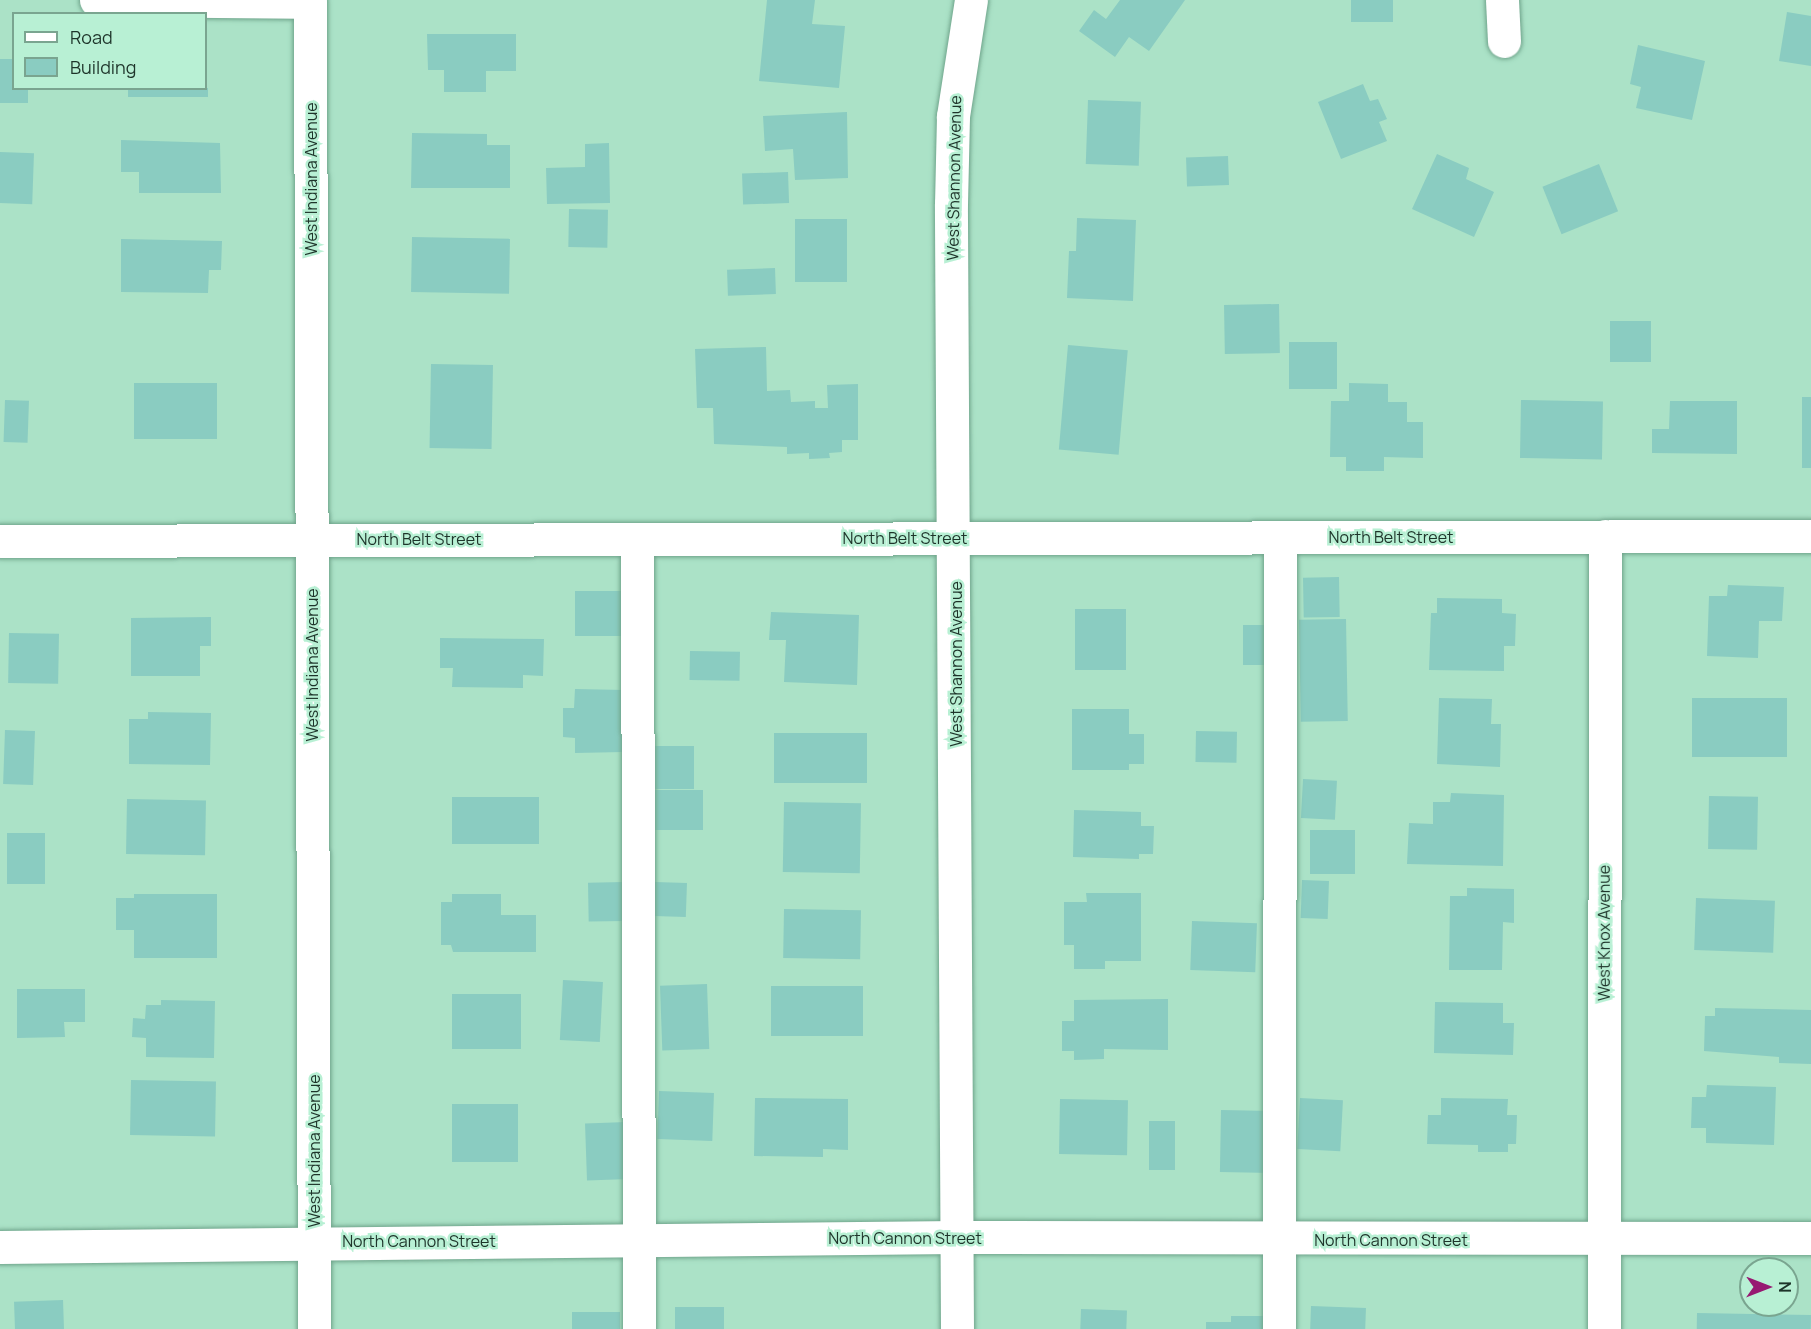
<!DOCTYPE html>
<style>
body{margin:0}
#map{position:relative;width:1811px;height:1329px;overflow:hidden;background:#abe2c7;font-family:Manrope,sans-serif}
div>[style]{position:absolute}
[style*='--x']{left:calc(var(--x)*1px);top:calc(var(--y)*1px);width:calc(var(--w)*1px);rotate:calc(var(--a)*1deg)}
.building>*{inset:0;background:#8accc1;transform-origin:0 0}
.roads{filter:drop-shadow(0 0 2px #6fa48b) drop-shadow(0 0 2px #6fa48b)}
.minor>*{height:33px;margin:-16.5px;padding:0 16.5px;transform-origin:16.5px;border-radius:16.5px;background:#fff}
span{translate:-50% -50%;white-space:nowrap;text-align:center;line-height:1.15;-webkit-text-stroke:5px #b8f0d4;paint-order:stroke}
.street-label{font-size:16px;color:#1e342a}
.legend{position:absolute;left:12px;top:12px;width:195px;height:78px;box-sizing:border-box;background:#b8f0d4;border:2px solid #7aa590;margin:0;padding:8px 10px;list-style:none;font-size:18px;color:#1e342a}
.legend li{display:flex;align-items:center;gap:12px;height:30px}
.legend b{width:30px;border:2px solid #7aa590}
.north{position:absolute;left:1739px;top:1257px;width:60px;height:60px;box-sizing:border-box;background:#b8f0d4;border:2px solid #7aa590;border-radius:50%;rotate:90deg;font-size:16px;font-weight:700;line-height:24px;text-align:center;color:#1e342a}
.north::after{content:'';display:block;margin:auto;width:21px;height:27px;background:#971972;clip-path:polygon(50% 0,100% 100%,50% 72%,0 100%)}
</style>
<div id="map">
<div class="building">
<i style="clip-path:polygon(767px 0,815px 0,812px 24px,845px 26px,839px 88px,759px 81px)"></i>
<i style="clip-path:polygon(1120px 0,1185px 0,1149px 51px,1129px 37px,1115px 57px,1079px 31px,1094px 10px,1106px 19px)"></i>
<i style="left:1351px;top:0;width:42px;height:22px"></i>
<i style="clip-path:polygon(1787px 12px,1811px 16px,1811px 66px,1779px 61px)"></i>
<i style="clip-path:polygon(427px 34px,516px 34px,516px 71px,486px 71px,486px 92px,444px 92px,444px 70px,428px 70px)"></i>
<i style="clip-path:polygon(1638px 45px,1705px 61px,1692px 120px,1636px 108px,1641px 87px,1630px 84px)"></i>
<i style="clip-path:polygon(0 59px,14px 59px,14px 88px,28px 88px,28px 103px,0 103px)"></i>
<i style="clip-path:polygon(1363px 84px,1370px 101px,1378px 99px,1387px 119px,1379px 122px,1387px 141px,1341px 159px,1318px 102px)"></i>
<i style="left:128px;top:88px;width:80px;height:9px"></i>
<i style="left:1088px;top:100px;width:53px;height:64px;rotate:2deg"></i>
<i style="clip-path:polygon(847px 112px,848px 178px,795px 180px,793px 149px,765px 151px,763px 116px)"></i>
<i style="clip-path:polygon(412px 133px,487px 134px,487px 145px,510px 145px,510px 188px,411px 188px)"></i>
<i style="clip-path:polygon(121px 140px,220px 143px,221px 193px,139px 193px,139px 172px,121px 172px)"></i>
<i style="clip-path:polygon(609px 143px,610px 203px,547px 204px,546px 168px,585px 167px,585px 144px)"></i>
<i style="left:0;top:152px;width:34px;height:51px;rotate:2deg"></i>
<i style="clip-path:polygon(1437px 154px,1469px 168px,1466px 179px,1494px 192px,1474px 237px,1412px 209px)"></i>
<i style="left:1228px;top:156px;width:29px;height:42px;rotate:88deg"></i>
<i style="left:1599px;top:164px;width:51px;height:61px;rotate:68deg"></i>
<i style="left:788px;top:172px;width:31px;height:46px;rotate:88deg"></i>
<i style="left:569px;top:209px;width:39px;height:38px;rotate:1deg"></i>
<i style="clip-path:polygon(1077px 218px,1136px 220px,1133px 301px,1067px 298px,1069px 251px,1076px 251px)"></i>
<i style="left:795px;top:219px;width:52px;height:63px"></i>
<i style="left:412px;top:237px;width:98px;height:55px;rotate:1deg"></i>
<i style="clip-path:polygon(121px 239px,222px 241px,221px 270px,209px 270px,208px 293px,121px 292px)"></i>
<i style="left:775px;top:268px;width:26px;height:48px;rotate:88deg"></i>
<i style="left:1279px;top:304px;width:49px;height:55px;rotate:89deg"></i>
<i style="left:1610px;top:321px;width:41px;height:41px"></i>
<i style="left:1289px;top:342px;width:48px;height:47px"></i>
<i style="left:1068px;top:345px;width:60px;height:105px;rotate:5deg"></i>
<i style="clip-path:polygon(766px 347px,767px 391px,790px 390px,791px 402px,815px 401px,815px 408px,828px 408px,827px 385px,858px 384px,858px 440px,842px 440px,842px 452px,829px 453px,830px 458px,809px 459px,809px 453px,787px 454px,787px 447px,714px 444px,713px 408px,697px 408px,695px 349px)"></i>
<i style="left:431px;top:364px;width:62px;height:84px;rotate:1deg"></i>
<i style="left:217px;top:383px;width:56px;height:83px;rotate:90deg"></i>
<i style="clip-path:polygon(1349px 383px,1388px 384px,1388px 402px,1407px 402px,1407px 422px,1423px 422px,1423px 458px,1384px 457px,1384px 471px,1346px 471px,1346px 457px,1330px 457px,1331px 401px,1349px 401px)"></i>
<i style="left:1802px;top:397px;width:9px;height:71px"></i>
<i style="left:5px;top:400px;width:24px;height:42px;rotate:2deg"></i>
<i style="left:1521px;top:400px;width:82px;height:58px;rotate:1deg"></i>
<i style="clip-path:polygon(1670px 401px,1737px 401px,1737px 454px,1652px 453px,1652px 429px,1669px 429px)"></i>
<i style="left:1339px;top:577px;width:40px;height:36px;rotate:89deg"></i>
<i style="clip-path:polygon(1728px 585px,1784px 587px,1782px 621px,1759px 621px,1758px 658px,1707px 656px,1709px 596px,1727px 596px)"></i>
<i style="left:575px;top:591px;width:48px;height:45px"></i>
<i style="clip-path:polygon(1437px 598px,1502px 599px,1502px 613px,1516px 614px,1515px 646px,1504px 646px,1504px 671px,1429px 670px,1431px 613px,1437px 613px)"></i>
<i style="left:1075px;top:609px;width:51px;height:61px"></i>
<i style="clip-path:polygon(771px 612px,859px 615px,857px 685px,784px 682px,786px 640px,769px 640px)"></i>
<i style="clip-path:polygon(211px 617px,211px 646px,200px 646px,200px 676px,131px 676px,131px 618px)"></i>
<i style="left:1346px;top:619px;width:102px;height:47px;rotate:89deg"></i>
<i style="left:1243px;top:625px;width:24px;height:40px"></i>
<i style="left:9px;top:633px;width:50px;height:50px;rotate:1deg"></i>
<i style="clip-path:polygon(440px 638px,544px 639px,543px 676px,523px 675px,523px 688px,452px 687px,453px 668px,440px 668px)"></i>
<i style="left:690px;top:651px;width:50px;height:29px;rotate:1deg"></i>
<i style="clip-path:polygon(575px 689px,624px 690px,623px 752px,575px 753px,575px 738px,563px 737px,563px 708px,574px 708px)"></i>
<i style="clip-path:polygon(1439px 698px,1492px 699px,1491px 724px,1501px 724px,1500px 767px,1437px 764px)"></i>
<i style="left:1787px;top:698px;width:59px;height:95px;rotate:90deg"></i>
<i style="clip-path:polygon(1072px 709px,1129px 709px,1129px 734px,1144px 734px,1144px 764px,1129px 764px,1129px 770px,1072px 770px)"></i>
<i style="clip-path:polygon(148px 712px,211px 713px,210px 765px,129px 764px,129px 719px,148px 719px)"></i>
<i style="left:5px;top:730px;width:30px;height:54px;rotate:2deg"></i>
<i style="left:1196px;top:731px;width:41px;height:31px;rotate:1deg"></i>
<i style="left:774px;top:733px;width:93px;height:50px"></i>
<i style="left:655px;top:746px;width:39px;height:43px"></i>
<i style="left:1303px;top:779px;width:34px;height:39px;rotate:3deg"></i>
<i style="left:703px;top:790px;width:40px;height:49px;rotate:90deg"></i>
<i style="clip-path:polygon(1451px 793px,1504px 795px,1503px 866px,1407px 864px,1409px 823px,1433px 824px,1433px 802px,1450px 802px)"></i>
<i style="left:1709px;top:796px;width:49px;height:53px;rotate:1deg"></i>
<i style="left:452px;top:797px;width:87px;height:47px"></i>
<i style="left:127px;top:799px;width:79px;height:55px;rotate:1deg"></i>
<i style="left:784px;top:802px;width:77px;height:70px;rotate:1deg"></i>
<i style="clip-path:polygon(1074px 810px,1141px 812px,1141px 826px,1154px 826px,1153px 854px,1139px 854px,1139px 859px,1073px 857px)"></i>
<i style="left:1355px;top:830px;width:44px;height:45px;rotate:90deg"></i>
<i style="left:7px;top:833px;width:38px;height:51px"></i>
<i style="left:1302px;top:880px;width:27px;height:38px;rotate:2deg"></i>
<i style="left:624px;top:882px;width:39px;height:36px;rotate:89deg"></i>
<i style="left:655px;top:882px;width:32px;height:34px;rotate:2deg"></i>
<i style="clip-path:polygon(1467px 888px,1514px 889px,1514px 923px,1503px 922px,1502px 970px,1449px 970px,1450px 896px,1467px 896px)"></i>
<i style="clip-path:polygon(1086px 893px,1141px 893px,1141px 961px,1105px 961px,1105px 969px,1074px 969px,1074px 945px,1064px 945px,1064px 902px,1087px 902px)"></i>
<i style="clip-path:polygon(134px 894px,217px 894px,217px 958px,134px 958px,134px 930px,116px 930px,116px 898px,134px 898px)"></i>
<i style="clip-path:polygon(452px 894px,501px 894px,501px 915px,536px 915px,536px 952px,453px 952px,451px 945px,441px 945px,441px 902px,452px 902px)"></i>
<i style="left:1696px;top:898px;width:79px;height:52px;rotate:2deg"></i>
<i style="left:784px;top:909px;width:77px;height:49px;rotate:1deg"></i>
<i style="left:1192px;top:921px;width:65px;height:49px;rotate:2deg"></i>
<i style="left:563px;top:980px;width:40px;height:60px;rotate:3deg"></i>
<i style="left:707px;top:984px;width:65px;height:47px;rotate:88deg"></i>
<i style="left:771px;top:986px;width:92px;height:50px"></i>
<i style="clip-path:polygon(17px 989px,85px 989px,85px 1022px,64px 1022px,65px 1037px,17px 1038px)"></i>
<i style="left:521px;top:994px;width:55px;height:69px;rotate:90deg"></i>
<i style="clip-path:polygon(1168px 999px,1168px 1050px,1104px 1049px,1104px 1059px,1074px 1060px,1074px 1051px,1062px 1051px,1062px 1021px,1074px 1021px,1074px 1000px)"></i>
<i style="clip-path:polygon(161px 1000px,215px 1001px,214px 1058px,146px 1057px,146px 1038px,132px 1037px,133px 1018px,145px 1019px,146px 1005px,161px 1005px)"></i>
<i style="clip-path:polygon(1435px 1002px,1503px 1003px,1503px 1023px,1514px 1023px,1513px 1055px,1434px 1053px)"></i>
<i style="clip-path:polygon(1715px 1008px,1811px 1010px,1811px 1064px,1779px 1063px,1779px 1057px,1704px 1051px,1705px 1016px,1715px 1016px)"></i>
<i style="left:131px;top:1080px;width:85px;height:55px;rotate:1deg"></i>
<i style="clip-path:polygon(1707px 1085px,1776px 1087px,1774px 1145px,1706px 1143px,1706px 1128px,1691px 1128px,1692px 1097px,1706px 1097px)"></i>
<i style="left:659px;top:1091px;width:55px;height:48px;rotate:2deg"></i>
<i style="clip-path:polygon(755px 1098px,848px 1099px,848px 1150px,823px 1149px,823px 1157px,754px 1156px)"></i>
<i style="left:1300px;top:1098px;width:43px;height:51px;rotate:3deg"></i>
<i style="clip-path:polygon(1441px 1098px,1508px 1099px,1507px 1115px,1517px 1115px,1516px 1144px,1508px 1144px,1508px 1152px,1478px 1152px,1478px 1145px,1427px 1144px,1428px 1115px,1441px 1115px)"></i>
<i style="left:1060px;top:1099px;width:68px;height:55px;rotate:1deg"></i>
<i style="left:452px;top:1104px;width:66px;height:58px"></i>
<i style="left:1221px;top:1110px;width:52px;height:62px;rotate:1deg"></i>
<i style="left:1149px;top:1121px;width:26px;height:49px"></i>
<i style="left:627px;top:1122px;width:57px;height:42px;rotate:88deg"></i>
<i style="left:63px;top:1300px;width:29px;height:49px;rotate:88deg"></i>
<i style="left:1311px;top:1306px;width:55px;height:23px;rotate:2deg"></i>
<i style="left:675px;top:1307px;width:49px;height:22px"></i>
<i style="left:1081px;top:1309px;width:46px;height:20px;rotate:2deg"></i>
<i style="left:572px;top:1312px;width:48px;height:17px"></i>
<i style="left:1697px;top:1313px;width:114px;height:16px;rotate:1deg"></i>
<i style="clip-path:polygon(1231px 1316px,1264px 1316px,1264px 1329px,1206px 1329px,1206px 1322px,1231px 1322px)"></i>
</div>
<div class="roads">
<div class="minor">
<i style="--x:96;--y:0;--w:214;--a:0.5"></i>
<i style="--x:310;--y:2;--w:1327;--a:89.83"></i>
<i style="--x:1502;--y:0;--w:41;--a:87.2"></i>
<i style="--x:637;--y:539;--w:790;--a:89.85"></i>
<i style="--x:0;--y:541;--w:1811;--a:-0.16"></i>
<i style="--x:0;--y:1247;--w:957;--a:-0.6"></i>
<i style="--x:957;--y:1237;--w:854;--a:0.07"></i>
<i style="--x:957;--y:1329;--w:1125;--a:-90.31"></i>
<i style="--x:951;--y:204;--w:88;--a:-88.7"></i>
<i style="--x:953;--y:116;--w:117;--a:-81.2"></i>
<i style="--x:1279;--y:1329;--w:792;--a:-89.93"></i>
<i style="--x:1604;--y:1329;--w:793;--a:-89.93"></i>
</div>
</div>
<div class="street-label">
<span style="left:954px;top:178px;rotate:-89deg">West Shannon Avenue</span>
<span style="left:311px;top:179px;rotate:-90deg">West Indiana Avenue</span>
<span style="left:1391px;top:537px">North Belt Street</span>
<span style="left:905px;top:538px">North Belt Street</span>
<span style="left:419px;top:539px">North Belt Street</span>
<span style="left:956px;top:664px;rotate:-90deg">West Shannon Avenue</span>
<span style="left:312px;top:665px;rotate:-90deg">West Indiana Avenue</span>
<span style="left:1604px;top:933px;rotate:-90deg">West Knox Avenue</span>
<span style="left:314px;top:1151px;rotate:-90deg">West Indiana Avenue</span>
<span style="left:905px;top:1238px">North Cannon Street</span>
<span style="left:1391px;top:1240px">North Cannon Street</span>
<span style="left:419px;top:1241px">North Cannon Street</span>
</div>
<ul class="legend">
<li><b style="height:8px;background:#fff"></b>Road</li>
<li><b style="height:16px;background:#8accc1"></b>Building</li>
</ul>
<div class="north">N</div>
</div>
